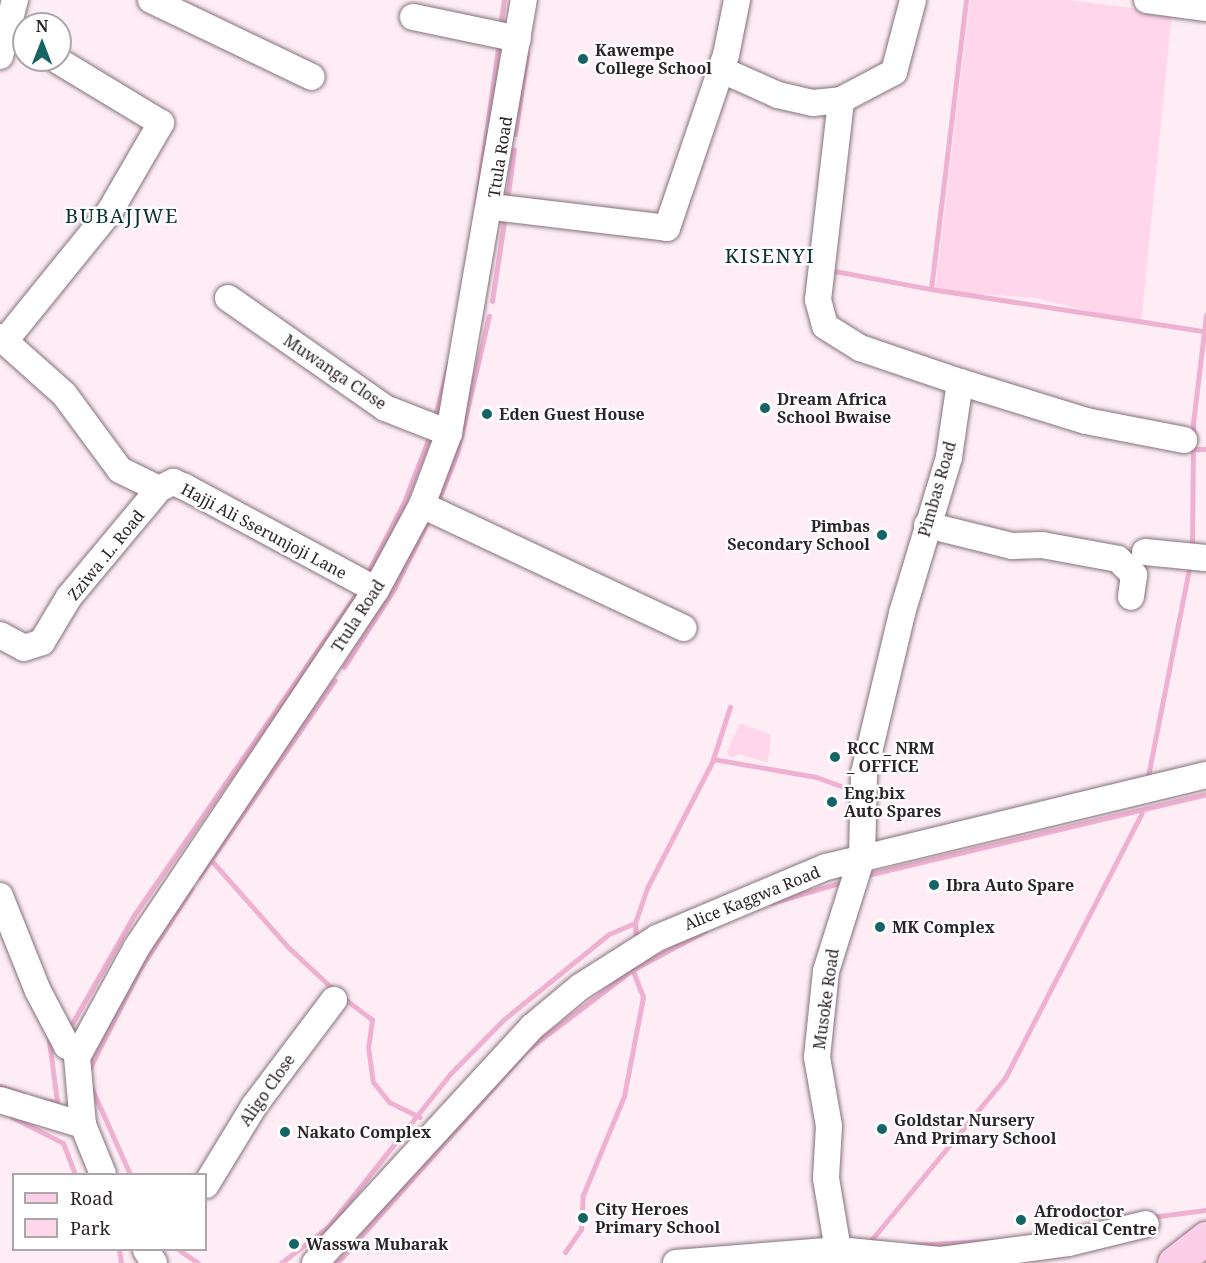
<!DOCTYPE html>
<style>
body{margin:0}
#map{position:relative;width:1206px;height:1263px;overflow:hidden;background:#feedf5;font-family:"Noto Serif",serif}
div>[style]{position:absolute}
[style*='--x']{left:calc(var(--x)*1px);top:calc(var(--y)*1px);width:calc(var(--w)*1px);rotate:calc(var(--a)*1deg)}
.green>*{inset:0;background:#ffd6ea}
.stream>*{height:5px;margin:-2.5px;padding:0 2.5px;transform-origin:2.5px;border-radius:2.5px;background:#eeb1d0}
.roads{filter:drop-shadow(0 0 2px #85727b) drop-shadow(0 0 2px #85727b)}
.minor>*{height:26px;margin:-13px;padding:0 13px;transform-origin:13px;border-radius:13px;background:#fff}
.major>*{height:33px;margin:-16.5px;padding:0 16.5px;transform-origin:16.5px;border-radius:16.5px;background:#fdcee7}
.dots>*{width:16px;height:16px;translate:-50% -50%;box-sizing:border-box;border:3px solid #fff;border-radius:50%}
span{translate:-50% -50%;white-space:nowrap;text-align:center;line-height:1.15;-webkit-text-stroke:4.5px #fff;paint-order:stroke}
.poi-label{font-size:16px;color:#2c2428;font-weight:700}
.left{translate:0 -50%;text-align:left}
.right{translate:-100% -50%;text-align:right}
.street-label{font-size:16px;color:#2c2428}
.quarter-label{font-size:20px;color:#0d3031;letter-spacing:1.5px}
.legend{position:absolute;left:12px;top:1173px;width:195px;height:78px;box-sizing:border-box;background:#fff;border:2px solid #aba7a9;margin:0;padding:8px 10px;list-style:none;font-size:18px;color:#2c2428}
.legend li{display:flex;align-items:center;gap:12px;height:30px}
.legend b{width:30px;border:2px solid #aba7a9}
.north{position:absolute;left:12px;top:12px;width:60px;height:60px;box-sizing:border-box;background:#fff;border:2px solid #aba7a9;border-radius:50%;rotate:0deg;font-size:16px;font-weight:700;line-height:24px;text-align:center;color:#2c2428}
.north::after{content:'';display:block;margin:auto;width:21px;height:27px;background:#156466;clip-path:polygon(50% 0,100% 100%,50% 72%,0 100%)}
</style>
<div id="map">
<div class="green">
<i style="clip-path:polygon(970px 0,1067px 0,1172px 13px,1141px 324px,1036px 298px,935px 291px)"></i>
<i style="clip-path:polygon(740px 723px,771px 735px,768px 763px,738px 754px,731px 758px,727px 752px)"></i>
</div>
<div class="stream">
<i style="--x:966;--y:0;--w:291;--a:96.9"></i>
<i style="--x:931;--y:289;--w:273;--a:8.8"></i>
<i style="--x:500;--y:27;--w:27;--a:-82"></i>
<i style="--x:515;--y:134;--w:81;--a:-81.5"></i>
<i style="--x:507;--y:201;--w:52;--a:-82.3"></i>
<i style="--x:476;--y:205;--w:165;--a:-82"></i>
<i style="--x:829;--y:270;--w:104;--a:10.6"></i>
<i style="--x:492;--y:301;--w:86;--a:-81.3"></i>
<i style="--x:434;--y:420;--w:60;--a:-75.5"></i>
<i style="--x:1196;--y:449;--w:10;--a:0"></i>
<i style="--x:439;--y:498;--w:48;--a:-68.2"></i>
<i style="--x:457;--y:453;--w:141;--a:-76.9"></i>
<i style="--x:1192;--y:549;--w:126;--a:-89.5"></i>
<i style="--x:1193;--y:423;--w:109;--a:-83.1"></i>
<i style="--x:366;--y:576;--w:83;--a:-62.8"></i>
<i style="--x:404;--y:502;--w:75;--a:-68.9"></i>
<i style="--x:344;--y:667;--w:93;--a:-57.3"></i>
<i style="--x:394;--y:589;--w:80;--a:-63.4"></i>
<i style="--x:713;--y:759;--w:105;--a:9.9"></i>
<i style="--x:816;--y:777;--w:37;--a:20"></i>
<i style="--x:851;--y:790;--w:5;--a:-68"></i>
<i style="--x:1147;--y:781;--w:221;--a:-78.8"></i>
<i style="--x:211;--y:860;--w:116;--a:48.5"></i>
<i style="--x:288;--y:947;--w:64;--a:43.1"></i>
<i style="--x:863;--y:876;--w:353;--a:-13.4"></i>
<i style="--x:199;--y:877;--w:239;--a:-55.4"></i>
<i style="--x:771;--y:903;--w:78;--a:-16.3"></i>
<i style="--x:636;--y:942;--w:19;--a:-93"></i>
<i style="--x:635;--y:923;--w:37;--a:-71"></i>
<i style="--x:647;--y:888;--w:142;--a:-62.7"></i>
<i style="--x:712;--y:762;--w:58;--a:-71.9"></i>
<i style="--x:342;--y:997;--w:38;--a:37"></i>
<i style="--x:372;--y:1020;--w:27;--a:98"></i>
<i style="--x:368;--y:1047;--w:35;--a:82"></i>
<i style="--x:373;--y:1082;--w:26;--a:51"></i>
<i style="--x:389;--y:1102;--w:34;--a:26"></i>
<i style="--x:70;--y:1027;--w:129;--a:-60.3"></i>
<i style="--x:134;--y:915;--w:395;--a:-55.3"></i>
<i style="--x:89;--y:1069;--w:112;--a:-63"></i>
<i style="--x:140;--y:969;--w:95;--a:-57.5"></i>
<i style="--x:0;--y:1086;--w:24;--a:19"></i>
<i style="--x:91;--y:1087;--w:95;--a:65.9"></i>
<i style="--x:40;--y:1100;--w:17;--a:7"></i>
<i style="--x:57;--y:1102;--w:70;--a:-97.4"></i>
<i style="--x:12;--y:1117;--w:57;--a:27"></i>
<i style="--x:63;--y:1143;--w:33;--a:69"></i>
<i style="--x:1151;--y:1217;--w:55;--a:-7.3"></i>
<i style="--x:868;--y:1244;--w:215;--a:-50.5"></i>
<i style="--x:1005;--y:1078;--w:298;--a:-62.7"></i>
<i style="--x:910;--y:1245;--w:80;--a:-2.9"></i>
<i style="--x:119;--y:1250;--w:13;--a:81"></i>
<i style="--x:179;--y:1250;--w:23;--a:34"></i>
<i style="--x:565;--y:1252;--w:28;--a:-55"></i>
<i style="--x:581;--y:1229;--w:34;--a:-87"></i>
<i style="--x:583;--y:1195;--w:107;--a:-67.5"></i>
<i style="--x:624;--y:1096;--w:101;--a:-79.1"></i>
<i style="--x:643;--y:997;--w:30;--a:-111"></i>
<i style="--x:281;--y:1263;--w:59;--a:-37.5"></i>
<i style="--x:328;--y:1227;--w:197;--a:-51.4"></i>
<i style="--x:451;--y:1073;--w:74;--a:-45.5"></i>
<i style="--x:503;--y:1020;--w:136;--a:-39.1"></i>
<i style="--x:609;--y:934;--w:28;--a:-23"></i>
<i style="--x:337;--y:1263;--w:285;--a:-48.3"></i>
<i style="--x:527;--y:1050;--w:132;--a:-37.3"></i>
<i style="--x:632;--y:970;--w:83;--a:-28.1"></i>
</div>
<div class="roads">
<div class="minor">
<i style="--x:151;--y:0;--w:178;--a:25.6"></i>
<i style="--x:1147;--y:0;--w:60;--a:7.7"></i>
<i style="--x:413;--y:17;--w:107;--a:11.8"></i>
<i style="--x:0;--y:56;--w:58;--a:-75"></i>
<i style="--x:722;--y:70;--w:61;--a:24.1"></i>
<i style="--x:778;--y:95;--w:36;--a:13"></i>
<i style="--x:813;--y:103;--w:28;--a:-6"></i>
<i style="--x:841;--y:100;--w:60;--a:-27.8"></i>
<i style="--x:894;--y:72;--w:74;--a:-75.2"></i>
<i style="--x:492;--y:207;--w:176;--a:6.8"></i>
<i style="--x:667;--y:228;--w:183;--a:-71.2"></i>
<i style="--x:726;--y:55;--w:56;--a:-78.7"></i>
<i style="--x:228;--y:298;--w:192;--a:35"></i>
<i style="--x:385;--y:408;--w:69;--a:21.3"></i>
<i style="--x:0;--y:337;--w:86;--a:41.7"></i>
<i style="--x:64;--y:394;--w:94;--a:53.6"></i>
<i style="--x:120;--y:470;--w:43;--a:26"></i>
<i style="--x:159;--y:489;--w:16;--a:-27"></i>
<i style="--x:173;--y:482;--w:13;--a:23"></i>
<i style="--x:185;--y:487;--w:217;--a:28.3"></i>
<i style="--x:4;--y:342;--w:169;--a:-51"></i>
<i style="--x:110;--y:211;--w:102;--a:-59.9"></i>
<i style="--x:161;--y:123;--w:122;--a:-148.8"></i>
<i style="--x:960;--y:382;--w:132;--a:17.2"></i>
<i style="--x:1086;--y:421;--w:100;--a:11"></i>
<i style="--x:422;--y:505;--w:289;--a:25.2"></i>
<i style="--x:927;--y:525;--w:88;--a:13.9"></i>
<i style="--x:1012;--y:546;--w:30;--a:-2"></i>
<i style="--x:1042;--y:545;--w:77;--a:10.4"></i>
<i style="--x:1118;--y:559;--w:23;--a:45"></i>
<i style="--x:1134;--y:575;--w:22;--a:98"></i>
<i style="--x:1145;--y:552;--w:61;--a:5.6"></i>
<i style="--x:0;--y:635;--w:27;--a:28"></i>
<i style="--x:24;--y:648;--w:19;--a:-18"></i>
<i style="--x:42;--y:642;--w:52;--a:-59"></i>
<i style="--x:69;--y:597;--w:141;--a:-50.2"></i>
<i style="--x:0;--y:896;--w:102;--a:68.2"></i>
<i style="--x:38;--y:991;--w:62;--a:62.2"></i>
<i style="--x:67;--y:1046;--w:14;--a:12"></i>
<i style="--x:0;--y:1100;--w:87;--a:16.8"></i>
<i style="--x:103;--y:1174;--w:53;--a:-112.2"></i>
<i style="--x:83;--y:1125;--w:68;--a:-95"></i>
<i style="--x:77;--y:1057;--w:125;--a:-61.4"></i>
<i style="--x:137;--y:947;--w:430;--a:-56.2"></i>
<i style="--x:376;--y:590;--w:97;--a:-61.6"></i>
<i style="--x:422;--y:505;--w:77;--a:-69.4"></i>
<i style="--x:449;--y:433;--w:439;--a:-80.2"></i>
<i style="--x:206;--y:1185;--w:92;--a:-58.7"></i>
<i style="--x:254;--y:1106;--w:133;--a:-53"></i>
<i style="--x:146;--y:1250;--w:15;--a:58"></i>
<i style="--x:838;--y:1250;--w:73;--a:-99.5"></i>
<i style="--x:826;--y:1178;--w:52;--a:-86.7"></i>
<i style="--x:829;--y:1126;--w:70;--a:-99.9"></i>
<i style="--x:817;--y:1057;--w:86;--a:-84"></i>
<i style="--x:826;--y:971;--w:120;--a:-72.5"></i>
<i style="--x:862;--y:857;--w:84;--a:-88.6"></i>
<i style="--x:864;--y:773;--w:164;--a:-76.6"></i>
<i style="--x:902;--y:613;--w:163;--a:-73.2"></i>
<i style="--x:949;--y:457;--w:76;--a:-81.7"></i>
<i style="--x:960;--y:382;--w:106;--a:-161.2"></i>
<i style="--x:860;--y:348;--w:41;--a:-147.8"></i>
<i style="--x:825;--y:326;--w:27;--a:-105"></i>
<i style="--x:818;--y:300;--w:201;--a:-83.4"></i>
<i style="--x:315;--y:1263;--w:321;--a:-47.4"></i>
<i style="--x:532;--y:1027;--w:62;--a:-39.8"></i>
<i style="--x:580;--y:987;--w:91;--a:-32.5"></i>
<i style="--x:657;--y:938;--w:183;--a:-22.8"></i>
<i style="--x:826;--y:867;--w:391;--a:-13.6"></i>
<i style="--x:676;--y:1263;--w:163;--a:-4.6"></i>
<i style="--x:838;--y:1250;--w:103;--a:5.5"></i>
<i style="--x:941;--y:1260;--w:128;--a:-7.6"></i>
<i style="--x:1068;--y:1243;--w:80;--a:-13.7"></i>
</div>
<div class="major">
<i style="--x:1174;--y:1263;--w:41;--a:-38"></i>
</div>
</div>
<div class="dots">
<i style="left:583px;top:59px;background:#156466"></i>
<i style="left:765px;top:408px;background:#156466"></i>
<i style="left:487px;top:414px;background:#156466"></i>
<i style="left:882px;top:535px;background:#156466"></i>
<i style="left:835px;top:757px;background:#156466"></i>
<i style="left:832px;top:802px;background:#156466"></i>
<i style="left:934px;top:885px;background:#156466"></i>
<i style="left:880px;top:927px;background:#156466"></i>
<i style="left:882px;top:1129px;background:#156466"></i>
<i style="left:285px;top:1132px;background:#156466"></i>
<i style="left:583px;top:1218px;background:#156466"></i>
<i style="left:1021px;top:1220px;background:#156466"></i>
<i style="left:294px;top:1244px;background:#156466"></i>
</div>
<div class="poi-label">
<span class="left" style="left:595px;top:59px">Kawempe<br>College School</span>
<span class="left" style="left:777px;top:408px">Dream Africa<br>School Bwaise</span>
<span class="left" style="left:499px;top:414px">Eden Guest House</span>
<span class="right" style="left:870px;top:535px">Pimbas<br>Secondary School</span>
<span class="left" style="left:847px;top:757px">RCC _ NRM<br>_ OFFICE</span>
<span class="left" style="left:844px;top:802px">Eng.bix<br>Auto Spares</span>
<span class="left" style="left:946px;top:885px">Ibra Auto Spare</span>
<span class="left" style="left:892px;top:927px">MK Complex</span>
<span class="left" style="left:894px;top:1129px">Goldstar Nursery<br>And Primary School</span>
<span class="left" style="left:297px;top:1132px">Nakato Complex</span>
<span class="left" style="left:595px;top:1218px">City Heroes<br>Primary School</span>
<span class="left" style="left:1034px;top:1220px">Afrodoctor<br>Medical Centre</span>
<span class="left" style="left:306px;top:1244px">Wasswa Mubarak</span>
</div>
<div class="street-label">
<span style="left:500px;top:157px;rotate:-81deg">Ttula Road</span>
<span style="left:335px;top:372px;rotate:34deg">Muwanga Close</span>
<span style="left:937px;top:489px;rotate:-74deg">Pimbas Road</span>
<span style="left:264px;top:531px;rotate:28deg">Hajji Ali Sserunjoji Lane</span>
<span style="left:106px;top:555px;rotate:-51deg">Zziwa .L. Road</span>
<span style="left:358px;top:616px;rotate:-57deg">Ttula Road</span>
<span style="left:752px;top:898px;rotate:-22deg">Alice Kaggwa Road</span>
<span style="left:826px;top:999px;rotate:-82deg">Musoke Road</span>
<span style="left:267px;top:1090px;rotate:-55deg">Aligo Close</span>
</div>
<div class="quarter-label">
<span style="left:122px;top:215px">BUBAJJWE</span>
<span style="left:770px;top:255px">KISENYI</span>
</div>
<ul class="legend">
<li><b style="height:8px;background:#fdcee7"></b>Road</li>
<li><b style="height:16px;background:#ffd6ea"></b>Park</li>
</ul>
<div class="north">N</div>
</div>
